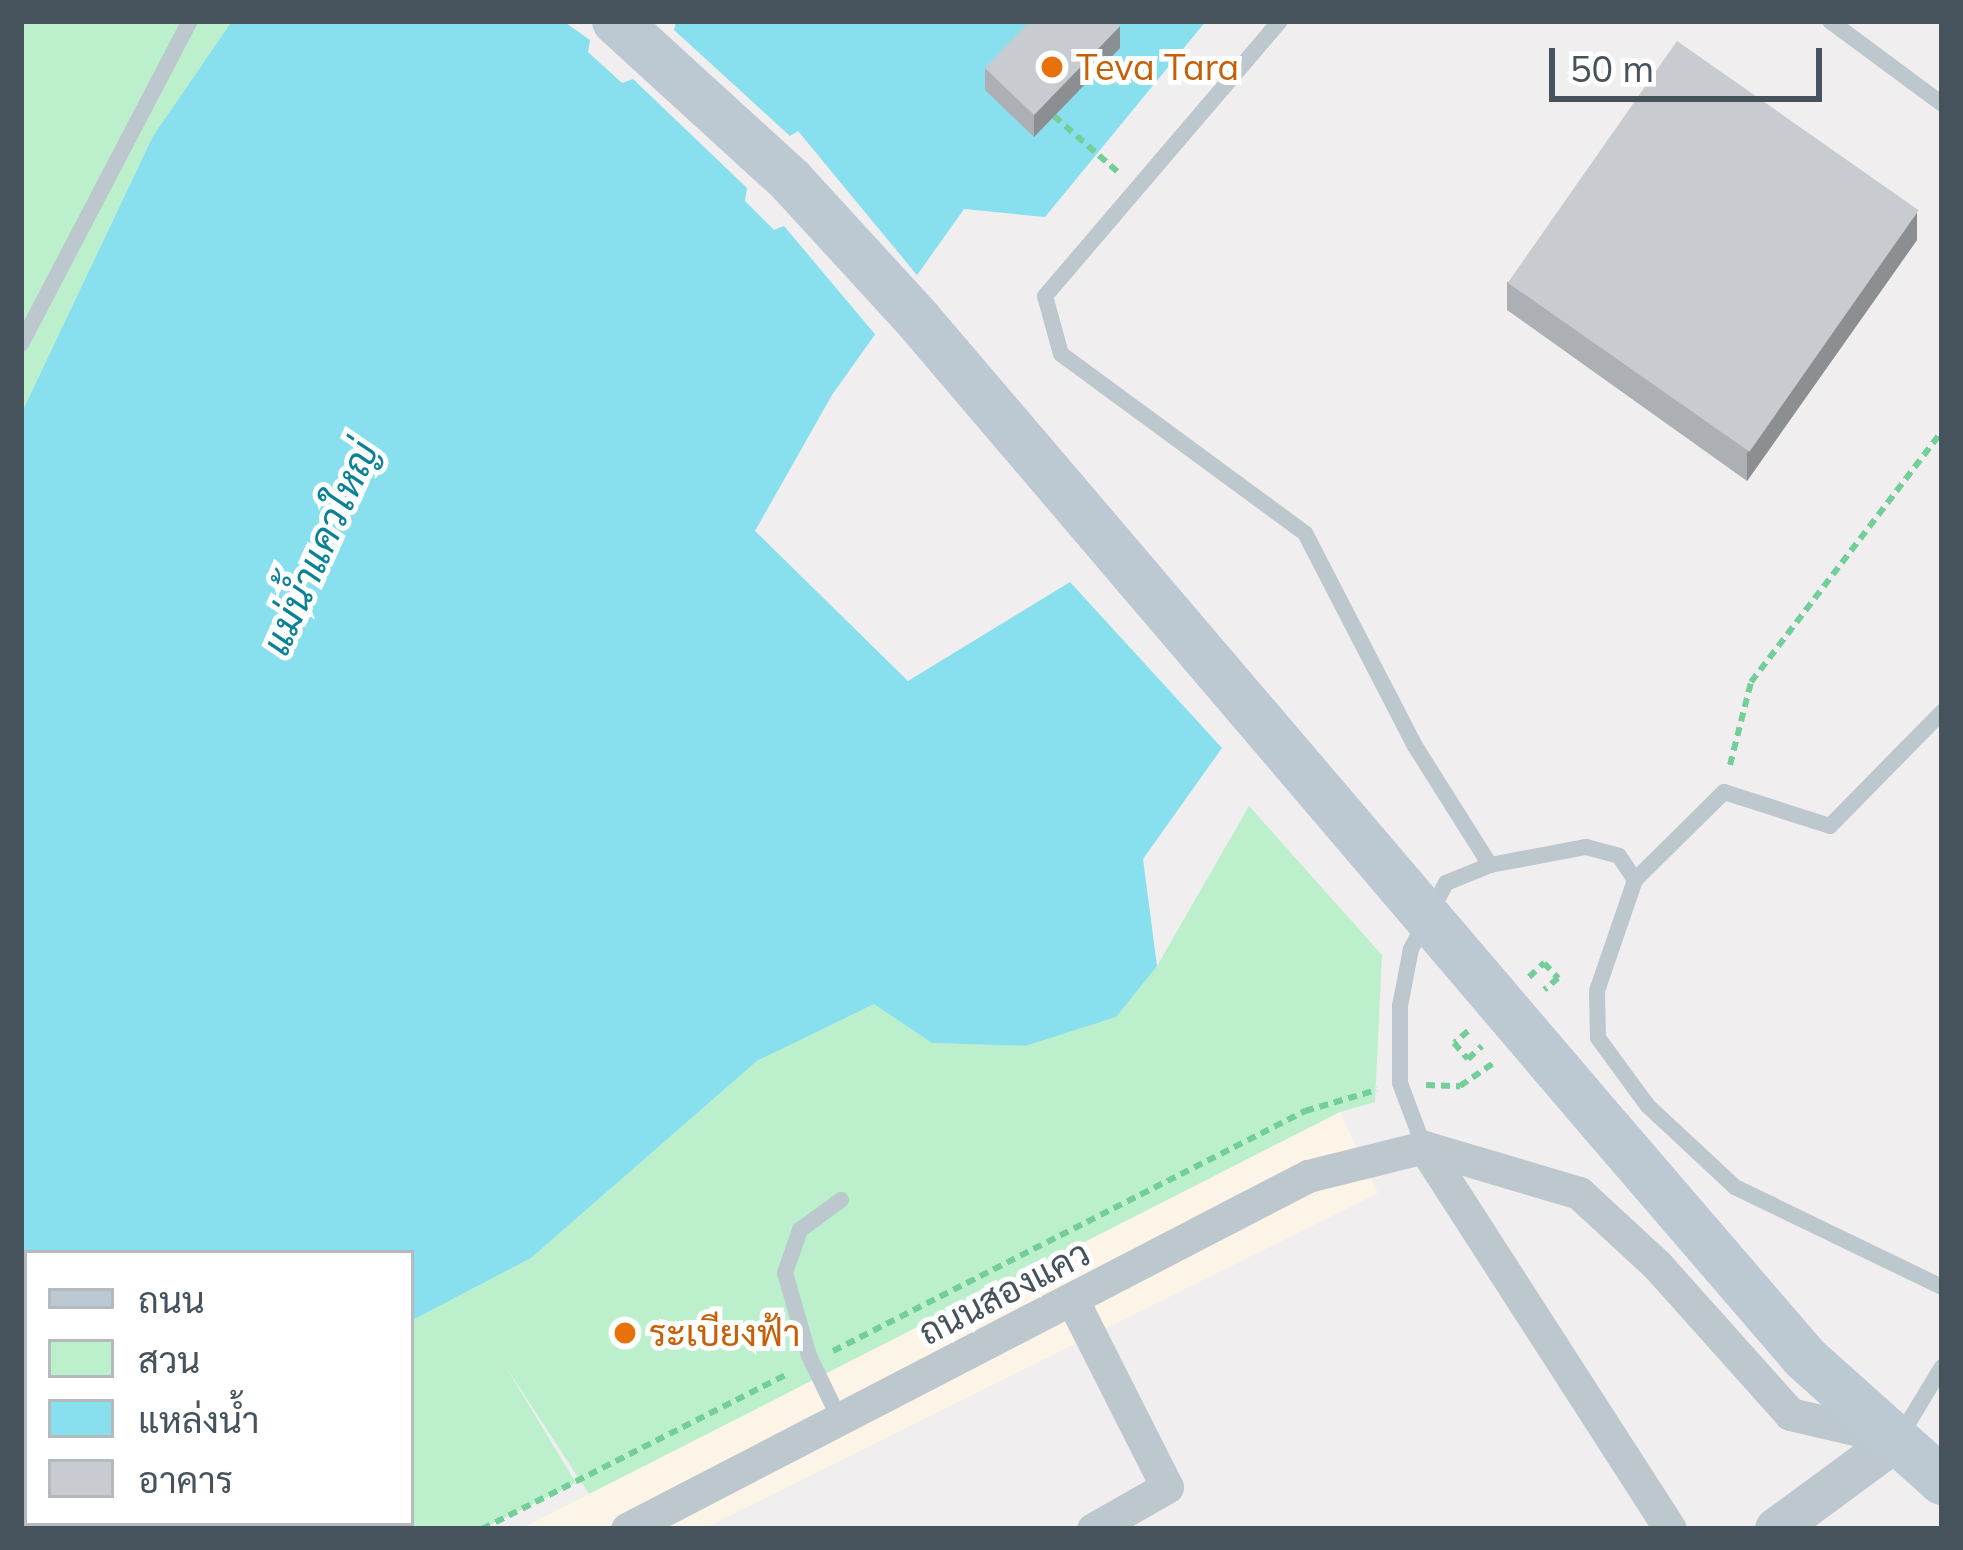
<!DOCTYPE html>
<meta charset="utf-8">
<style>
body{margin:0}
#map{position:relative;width:1963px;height:1550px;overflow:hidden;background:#f1eeef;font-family:Mulish,Sarabun,sans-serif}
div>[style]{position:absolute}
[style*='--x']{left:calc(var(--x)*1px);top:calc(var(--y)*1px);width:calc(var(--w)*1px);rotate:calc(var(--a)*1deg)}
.commercial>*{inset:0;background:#fcf4e7}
.green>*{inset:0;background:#bcf0cc}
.water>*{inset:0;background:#88e0ee}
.pier>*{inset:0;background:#f1eeef}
.path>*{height:6px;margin-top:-3px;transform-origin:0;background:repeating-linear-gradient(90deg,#73ce9a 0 9px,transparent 0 15px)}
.service>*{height:16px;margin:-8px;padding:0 8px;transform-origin:8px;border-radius:8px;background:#bcc7ce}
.minor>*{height:33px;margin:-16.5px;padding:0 16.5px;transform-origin:16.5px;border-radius:16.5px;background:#bcc7ce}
.tertiary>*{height:42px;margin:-21px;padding:0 21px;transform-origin:21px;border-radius:21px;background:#bcc7ce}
.secondary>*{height:48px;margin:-24px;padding:0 24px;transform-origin:24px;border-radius:24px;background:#bcc9d3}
.secondary-bridge>*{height:48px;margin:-24px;padding:0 24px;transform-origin:24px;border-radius:24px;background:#bcc9d3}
.wall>*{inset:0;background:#acafb4}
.shaded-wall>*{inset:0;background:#8c8f92}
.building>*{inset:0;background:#c8ccd1;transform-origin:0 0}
.dots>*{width:33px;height:33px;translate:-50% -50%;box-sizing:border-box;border:6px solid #fff;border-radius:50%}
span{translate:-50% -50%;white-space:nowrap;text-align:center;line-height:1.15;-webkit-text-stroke:10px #fff;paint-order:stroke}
.food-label{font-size:36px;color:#c56008}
.left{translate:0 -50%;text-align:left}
.street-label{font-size:36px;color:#46535c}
.water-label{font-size:39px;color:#0a8295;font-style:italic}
.frame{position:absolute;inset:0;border:24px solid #46535c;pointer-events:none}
.legend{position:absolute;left:24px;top:1250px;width:390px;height:276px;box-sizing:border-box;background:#fff;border:3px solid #b5babe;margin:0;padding:15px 21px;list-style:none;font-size:36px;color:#46535c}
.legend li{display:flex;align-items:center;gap:24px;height:60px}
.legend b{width:60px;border:3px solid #b5babe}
.scale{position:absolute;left:1549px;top:48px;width:273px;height:54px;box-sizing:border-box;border:6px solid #46535c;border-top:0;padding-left:15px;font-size:36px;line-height:42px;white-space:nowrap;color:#46535c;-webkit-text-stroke:9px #fff;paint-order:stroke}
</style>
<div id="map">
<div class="commercial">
<i style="clip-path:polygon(1340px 1112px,1378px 1193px,703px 1529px,520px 1529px)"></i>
</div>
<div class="green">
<i style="clip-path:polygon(21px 21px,232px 21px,153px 136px,21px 414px)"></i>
<i style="clip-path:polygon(1249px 806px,1382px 955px,1375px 1102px,1340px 1112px,589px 1494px,504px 1364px,576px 1483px,482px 1529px,98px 1529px,411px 1523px,411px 1321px,531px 1258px,757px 1061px,874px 1003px,933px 1043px,1025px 1046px,1157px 966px)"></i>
</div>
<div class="water">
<i style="clip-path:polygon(232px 21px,1206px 21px,1045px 217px,964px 209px,832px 395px,755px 531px,908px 681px,1070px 582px,1222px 748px,1143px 859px,1157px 966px,1116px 1017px,1025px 1046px,932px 1043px,874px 1004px,757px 1061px,531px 1258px,411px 1321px,411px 1253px,27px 1253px,27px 1523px,108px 1523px,21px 1529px,21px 414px,153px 136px)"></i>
</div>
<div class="pier">
<i style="clip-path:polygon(563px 21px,676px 21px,674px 30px,790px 136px,798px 131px,921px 280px,879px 339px,784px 226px,774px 230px,745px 201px,747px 188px,633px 79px,622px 83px,588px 52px,590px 40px)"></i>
</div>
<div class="path">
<i style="--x:1054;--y:116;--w:86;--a:41.2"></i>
<i style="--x:1730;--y:765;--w:86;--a:-75.8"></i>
<i style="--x:1751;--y:682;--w:315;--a:-52.7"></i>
<i style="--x:1529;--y:977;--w:21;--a:-43"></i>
<i style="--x:1544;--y:963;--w:21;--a:47"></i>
<i style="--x:1558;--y:978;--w:18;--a:139"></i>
<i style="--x:1468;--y:1031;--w:18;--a:139"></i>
<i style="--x:1454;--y:1043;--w:21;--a:49"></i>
<i style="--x:1468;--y:1059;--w:19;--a:-43"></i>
<i style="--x:1426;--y:1085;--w:34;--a:2"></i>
<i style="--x:1460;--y:1086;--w:42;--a:-34.4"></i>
<i style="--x:833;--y:1351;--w:530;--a:-26.95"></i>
<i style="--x:1305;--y:1111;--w:75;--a:-16.3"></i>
<i style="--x:482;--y:1529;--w:344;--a:-26.9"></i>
</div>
<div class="service">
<i style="--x:1280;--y:21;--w:362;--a:130.5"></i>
<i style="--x:1045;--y:296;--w:60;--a:74.6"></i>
<i style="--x:1061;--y:354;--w:303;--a:36.3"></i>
<i style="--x:1305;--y:533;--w:240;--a:62.7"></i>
<i style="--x:1415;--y:746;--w:141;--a:57.8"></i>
<i style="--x:1830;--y:21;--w:139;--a:36.5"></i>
<i style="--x:21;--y:344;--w:365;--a:-62.4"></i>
<i style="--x:1942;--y:712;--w:160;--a:134.5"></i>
<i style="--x:1830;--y:826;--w:111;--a:-162.2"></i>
<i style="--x:1724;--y:792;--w:125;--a:135.3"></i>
<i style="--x:1635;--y:880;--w:117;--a:108.9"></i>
<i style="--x:1597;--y:991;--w:47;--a:88.8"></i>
<i style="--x:1598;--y:1038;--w:84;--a:53.7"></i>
<i style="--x:1648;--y:1106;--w:119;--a:43"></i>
<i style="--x:1735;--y:1187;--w:230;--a:25.8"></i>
<i style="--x:1424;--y:1147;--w:68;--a:-110.6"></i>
<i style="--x:1400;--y:1083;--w:77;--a:-90"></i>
<i style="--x:1400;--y:1006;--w:58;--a:-79.1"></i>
<i style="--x:1411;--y:949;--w:75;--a:-62.1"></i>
<i style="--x:1446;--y:883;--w:48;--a:-22.2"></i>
<i style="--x:1490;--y:865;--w:98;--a:-10.6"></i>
<i style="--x:1586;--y:847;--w:34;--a:15"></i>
<i style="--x:1619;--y:856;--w:29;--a:56"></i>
<i style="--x:840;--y:1420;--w:71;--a:-115.8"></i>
<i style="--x:809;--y:1356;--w:86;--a:-106.1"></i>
<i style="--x:785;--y:1273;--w:46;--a:-70.8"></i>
<i style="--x:800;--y:1230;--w:51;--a:-36.2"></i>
<i style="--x:1899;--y:1438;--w:83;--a:-58.8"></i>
</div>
<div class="minor">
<i style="--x:1424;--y:1147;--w:454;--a:57.2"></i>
<i style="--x:1073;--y:1301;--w:208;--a:63.2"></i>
<i style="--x:1167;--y:1487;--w:85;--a:150.4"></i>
<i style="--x:627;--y:1529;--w:767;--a:-27.4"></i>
<i style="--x:1308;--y:1176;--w:120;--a:-14"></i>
<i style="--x:1424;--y:1147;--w:162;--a:16.5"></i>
<i style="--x:1579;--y:1193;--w:106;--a:42.7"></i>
<i style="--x:1657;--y:1265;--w:200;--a:48.2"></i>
<i style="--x:1790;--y:1414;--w:102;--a:13.1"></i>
</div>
<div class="tertiary">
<i style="--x:1776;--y:1529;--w:152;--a:-36.4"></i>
</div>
<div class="secondary">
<i style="--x:1609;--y:1130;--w:299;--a:49.3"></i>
<i style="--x:1804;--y:1357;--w:186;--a:41.9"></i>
</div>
<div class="secondary-bridge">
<i style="--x:616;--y:21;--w:237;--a:42.4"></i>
<i style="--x:791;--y:181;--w:191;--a:47.5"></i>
<i style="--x:920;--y:322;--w:1062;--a:49.55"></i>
</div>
<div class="wall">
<i style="clip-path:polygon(1120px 48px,1034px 137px,985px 90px,985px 68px)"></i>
<i style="clip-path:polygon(1917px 240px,1747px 481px,1507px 310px,1507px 282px)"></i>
</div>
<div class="shaded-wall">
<i style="clip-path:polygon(1120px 26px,1120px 48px,1034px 137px,1034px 115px)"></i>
<i style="clip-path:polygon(1917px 212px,1917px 240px,1747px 481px,1747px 453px)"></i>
</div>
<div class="building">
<i style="clip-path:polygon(1030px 21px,1115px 21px,1120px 26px,1034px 115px,985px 68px)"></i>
<i style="left:1677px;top:41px;width:295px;height:295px;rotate:35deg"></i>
</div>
<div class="dots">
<i style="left:1052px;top:67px;background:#e8710a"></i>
<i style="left:625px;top:1333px;background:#e8710a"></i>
</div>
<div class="food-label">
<span class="left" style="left:1076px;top:67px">Teva Tara</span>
<span class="left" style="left:649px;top:1333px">ระเบียงฟ้า</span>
</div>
<div class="street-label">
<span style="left:1004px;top:1292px;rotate:-27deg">ถนนสองแคว</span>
</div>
<div class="water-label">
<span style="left:320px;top:548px;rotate:-66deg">แม่น้ำแควใหญ่</span>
</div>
<div class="frame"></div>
<ul class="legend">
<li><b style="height:15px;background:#bcc9d3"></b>ถนน</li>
<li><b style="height:33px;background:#bcf0cc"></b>สวน</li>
<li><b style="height:33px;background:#88e0ee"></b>แหล่งน้ำ</li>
<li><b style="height:33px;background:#c8ccd1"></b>อาคาร</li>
</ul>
<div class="scale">50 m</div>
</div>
